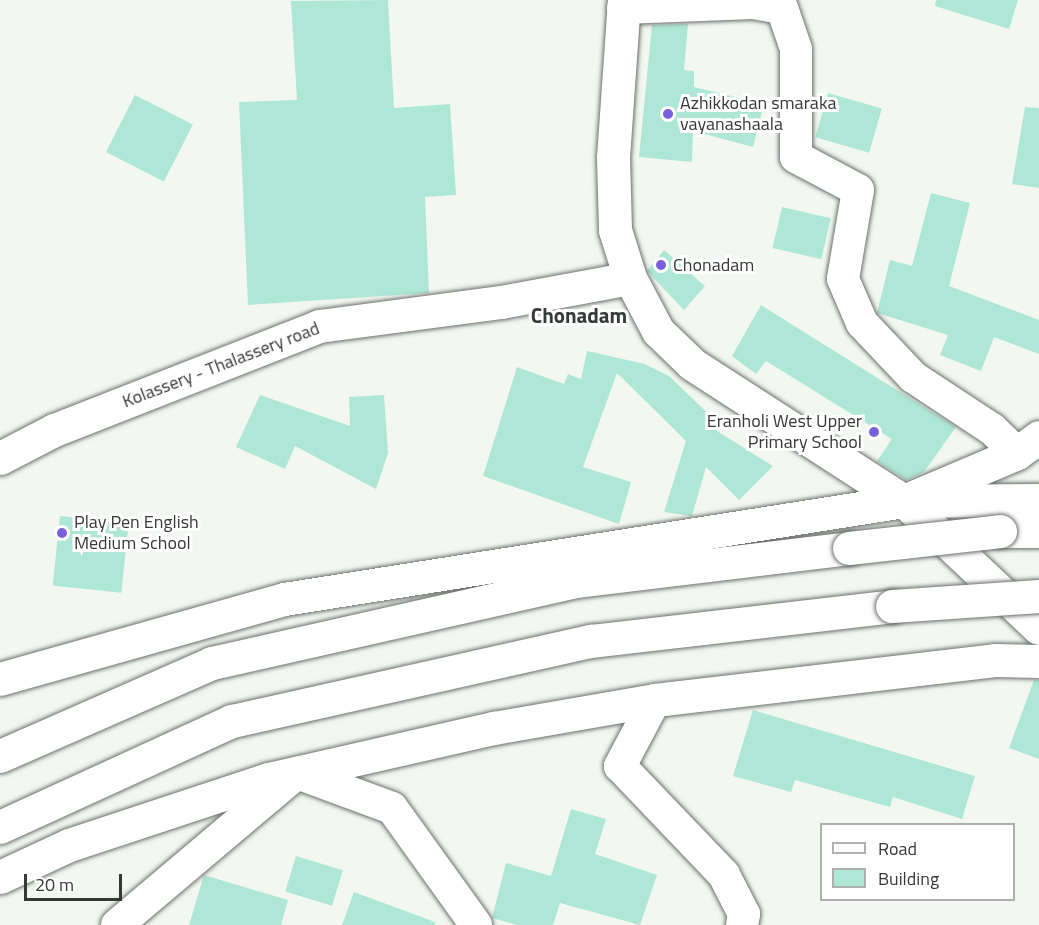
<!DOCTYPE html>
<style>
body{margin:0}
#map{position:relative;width:1039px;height:925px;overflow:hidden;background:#f2f7f2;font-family:"Titillium Web",sans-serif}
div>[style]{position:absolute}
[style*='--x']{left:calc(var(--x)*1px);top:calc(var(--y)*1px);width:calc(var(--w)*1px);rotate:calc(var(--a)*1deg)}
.building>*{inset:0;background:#afe7d6;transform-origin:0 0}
.roads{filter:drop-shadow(0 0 2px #6c716c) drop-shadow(0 0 2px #6c716c)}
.minor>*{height:32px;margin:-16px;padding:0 16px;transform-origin:16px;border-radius:16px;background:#fff}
.tertiary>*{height:33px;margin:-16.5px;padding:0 16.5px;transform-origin:16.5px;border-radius:16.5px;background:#fff}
.secondary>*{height:33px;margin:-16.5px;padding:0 16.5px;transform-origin:16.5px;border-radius:16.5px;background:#fff}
.primary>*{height:33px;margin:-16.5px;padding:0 16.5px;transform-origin:16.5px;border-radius:16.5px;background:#fff}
.trunk>*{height:33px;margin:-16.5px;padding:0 16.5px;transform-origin:16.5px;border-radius:16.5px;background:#fff}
.bridges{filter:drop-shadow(0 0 2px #6c716c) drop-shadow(0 0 2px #6c716c)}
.trunk-bridge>*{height:33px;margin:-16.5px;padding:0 16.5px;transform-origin:16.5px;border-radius:16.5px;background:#fff}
.dots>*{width:16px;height:16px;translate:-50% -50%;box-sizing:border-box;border:3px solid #fff;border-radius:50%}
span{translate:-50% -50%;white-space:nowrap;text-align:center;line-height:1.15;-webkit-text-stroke:6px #fff;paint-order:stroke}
.poi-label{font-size:18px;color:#363836}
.left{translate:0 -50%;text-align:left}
.right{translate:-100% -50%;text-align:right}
.street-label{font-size:18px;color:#363836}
.quarter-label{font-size:21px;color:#373b37;font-weight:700}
.legend{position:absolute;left:820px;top:823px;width:195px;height:78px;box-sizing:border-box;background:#fff;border:2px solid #afafaf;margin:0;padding:8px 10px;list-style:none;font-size:18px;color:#363836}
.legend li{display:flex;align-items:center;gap:12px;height:30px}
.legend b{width:30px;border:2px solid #afafaf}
.scale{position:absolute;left:24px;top:874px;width:98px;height:27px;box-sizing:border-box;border:3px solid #363836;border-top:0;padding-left:8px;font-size:18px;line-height:21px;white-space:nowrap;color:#363836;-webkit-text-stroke:4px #fff;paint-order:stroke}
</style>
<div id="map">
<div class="building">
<i style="clip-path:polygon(388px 0,394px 108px,450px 104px,456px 195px,425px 197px,429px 293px,248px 305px,239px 102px,297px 100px,291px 1px)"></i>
<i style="clip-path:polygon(936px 0,1018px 0,1009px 29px,935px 6px)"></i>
<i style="clip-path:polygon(688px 24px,684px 70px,694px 71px,694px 87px,764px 104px,753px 147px,693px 131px,692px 162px,639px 157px,652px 25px)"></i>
<i style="left:828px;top:93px;width:56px;height:46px;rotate:16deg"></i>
<i style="left:135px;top:95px;width:65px;height:64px;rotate:27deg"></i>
<i style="clip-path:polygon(1025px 107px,1039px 108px,1039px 188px,1012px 184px)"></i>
<i style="clip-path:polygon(931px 193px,970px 203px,949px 286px,1039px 320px,1039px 354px,994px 337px,981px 371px,940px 355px,948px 335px,877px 313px,890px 260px,912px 266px)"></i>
<i style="left:782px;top:207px;width:50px;height:42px;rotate:13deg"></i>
<i style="clip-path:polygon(664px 250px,705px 286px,684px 310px,647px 271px)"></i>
<i style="clip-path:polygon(761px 305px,956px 427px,924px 472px,906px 480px,877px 461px,892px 439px,766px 361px,756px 374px,732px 356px)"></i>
<i style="clip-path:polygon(587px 351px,645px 364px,669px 376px,721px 426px,717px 431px,773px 466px,739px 500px,706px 467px,692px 516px,664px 512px,686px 441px,617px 373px,583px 467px,631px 482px,619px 524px,483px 476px,517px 367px,564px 384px,568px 374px,581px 379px)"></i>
<i style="clip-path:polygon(260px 395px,350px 426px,349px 397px,384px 395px,388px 453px,376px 489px,295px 446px,285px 469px,236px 447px)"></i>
<i style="left:60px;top:516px;width:69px;height:70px;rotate:6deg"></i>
<i style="clip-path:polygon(1034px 680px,1039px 680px,1039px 759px,1009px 748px)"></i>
<i style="clip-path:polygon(753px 710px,975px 776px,962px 819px,893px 797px,890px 807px,795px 780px,791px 792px,733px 776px)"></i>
<i style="clip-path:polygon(571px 809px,606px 819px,595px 854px,657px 875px,640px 925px,560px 903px,553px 925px,517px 925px,492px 918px,506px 863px,551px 876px)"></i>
<i style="left:296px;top:856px;width:49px;height:37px;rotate:17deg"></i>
<i style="clip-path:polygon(204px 875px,288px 900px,281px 925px,189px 925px)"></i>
<i style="clip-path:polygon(354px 892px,435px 922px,435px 925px,342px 925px)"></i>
</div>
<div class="roads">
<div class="minor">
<i style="--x:623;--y:8;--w:130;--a:-2.2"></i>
<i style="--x:753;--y:3;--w:29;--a:10"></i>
<i style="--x:782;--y:8;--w:43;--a:71.1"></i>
<i style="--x:796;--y:49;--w:108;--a:90"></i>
<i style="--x:796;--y:157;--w:70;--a:28"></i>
<i style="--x:858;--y:190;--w:90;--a:99.6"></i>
<i style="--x:843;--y:279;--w:48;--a:66.6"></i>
<i style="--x:862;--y:323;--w:74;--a:46.6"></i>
<i style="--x:913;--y:377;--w:95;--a:33.4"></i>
<i style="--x:992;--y:429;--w:35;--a:44"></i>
<i style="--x:655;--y:700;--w:75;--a:117.9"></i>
<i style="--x:620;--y:766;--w:151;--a:46.3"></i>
<i style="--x:724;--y:875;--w:44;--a:62.9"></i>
<i style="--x:744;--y:914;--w:11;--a:100"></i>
<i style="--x:117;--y:925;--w:236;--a:-40.2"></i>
<i style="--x:297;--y:773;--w:101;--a:20.2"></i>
<i style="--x:392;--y:808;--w:144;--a:54.3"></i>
</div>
<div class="tertiary">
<i style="--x:0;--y:679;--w:295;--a:-15.7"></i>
<i style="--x:284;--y:599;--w:628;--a:-8.98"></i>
<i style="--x:904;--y:501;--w:135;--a:-0.4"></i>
<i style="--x:0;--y:877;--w:76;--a:-24.9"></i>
<i style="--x:69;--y:845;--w:211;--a:-18.3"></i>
<i style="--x:269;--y:779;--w:231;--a:-12.8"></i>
<i style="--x:494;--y:728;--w:163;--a:-9.9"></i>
<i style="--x:655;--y:700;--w:342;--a:-6.7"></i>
<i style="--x:995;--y:660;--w:44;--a:1.3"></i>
</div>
<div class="secondary">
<i style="--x:0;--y:458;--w:61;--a:-27.4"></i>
<i style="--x:54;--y:430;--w:285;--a:-21.4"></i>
<i style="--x:319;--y:326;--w:184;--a:-7.5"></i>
<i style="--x:501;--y:302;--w:131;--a:-10.5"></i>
<i style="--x:904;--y:501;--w:123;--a:-23"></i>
<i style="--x:1017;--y:453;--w:27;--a:-36"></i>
</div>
<div class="primary">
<i style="--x:624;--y:0;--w:158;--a:94"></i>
<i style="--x:613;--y:158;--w:72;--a:88.4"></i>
<i style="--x:615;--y:230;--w:50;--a:72.6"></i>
<i style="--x:630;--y:278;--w:60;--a:62.2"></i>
<i style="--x:658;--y:331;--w:47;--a:44.1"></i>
<i style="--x:692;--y:364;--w:252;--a:32.9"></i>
<i style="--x:904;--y:501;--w:185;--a:43.3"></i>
</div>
<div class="trunk">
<i style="--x:1000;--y:531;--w:39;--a:0"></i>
<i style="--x:0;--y:756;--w:232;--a:-23.7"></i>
<i style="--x:212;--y:663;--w:374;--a:-12.7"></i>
<i style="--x:577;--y:581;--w:274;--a:-6.9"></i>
<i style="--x:0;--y:827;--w:255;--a:-24.6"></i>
<i style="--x:232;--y:721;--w:368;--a:-12.6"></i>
<i style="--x:591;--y:641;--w:303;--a:-6.6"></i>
</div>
</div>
<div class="bridges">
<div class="trunk-bridge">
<i style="--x:849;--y:548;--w:152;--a:-6.4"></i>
<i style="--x:892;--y:606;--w:147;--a:-3.9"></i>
</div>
</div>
<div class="dots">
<i style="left:668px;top:114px;background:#7860db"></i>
<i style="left:661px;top:265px;background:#7860db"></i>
<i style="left:874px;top:432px;background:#7860db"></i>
<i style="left:62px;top:533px;background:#7860db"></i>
</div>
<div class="poi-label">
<span class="left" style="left:680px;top:114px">Azhikkodan smaraka<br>vayanashaala</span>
<span class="left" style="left:673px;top:265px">Chonadam</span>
<span class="right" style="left:862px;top:432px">Eranholi West Upper<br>Primary School</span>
<span class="left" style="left:74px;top:533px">Play Pen English<br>Medium School</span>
</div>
<div class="street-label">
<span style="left:221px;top:365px;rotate:-21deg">Kolassery - Thalassery road</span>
</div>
<div class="quarter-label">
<span style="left:579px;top:315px">Chonadam</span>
</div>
<ul class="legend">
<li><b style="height:8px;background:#fff"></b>Road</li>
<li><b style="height:16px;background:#afe7d6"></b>Building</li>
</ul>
<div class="scale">20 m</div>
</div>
